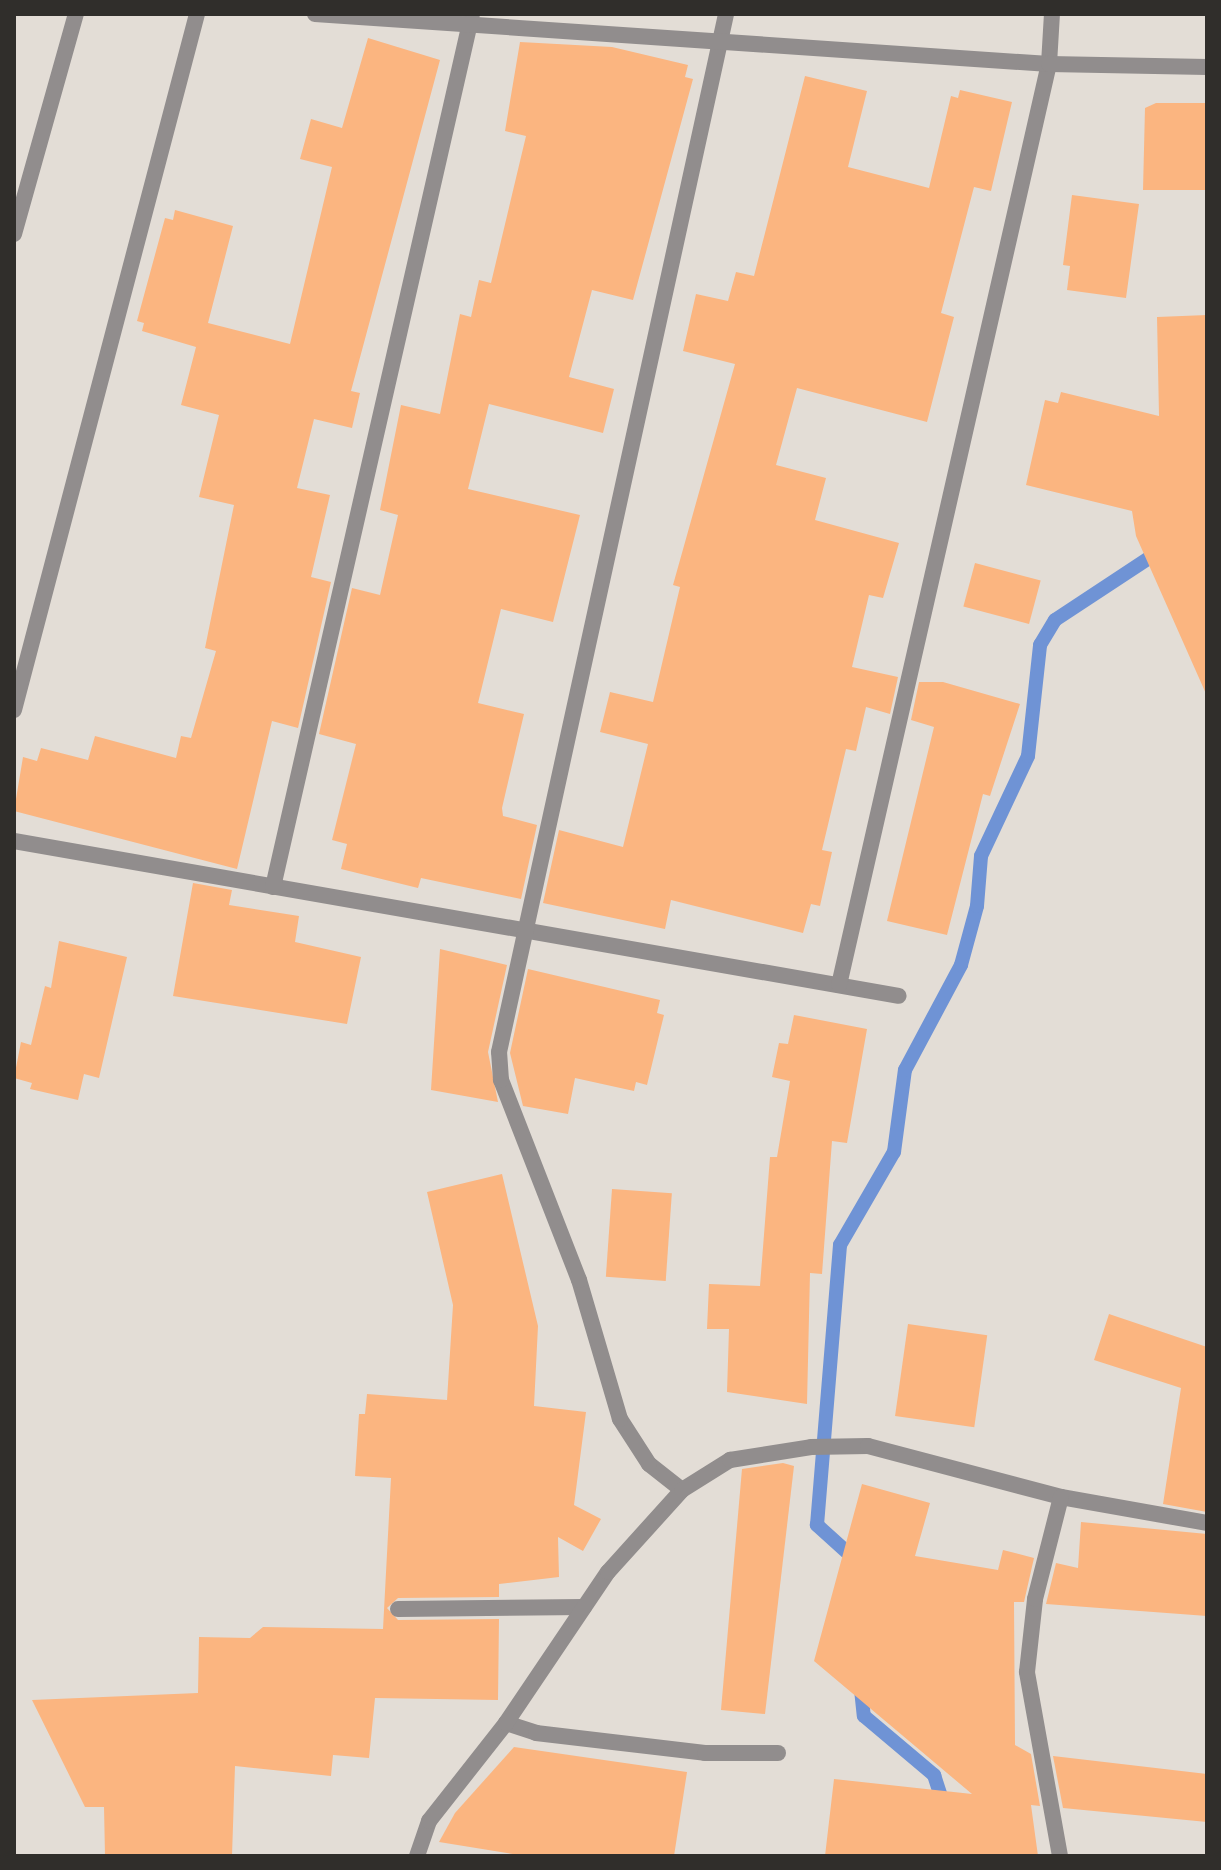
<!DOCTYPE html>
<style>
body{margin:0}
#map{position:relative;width:1221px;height:1870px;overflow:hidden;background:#e3ddd6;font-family:Poppins,sans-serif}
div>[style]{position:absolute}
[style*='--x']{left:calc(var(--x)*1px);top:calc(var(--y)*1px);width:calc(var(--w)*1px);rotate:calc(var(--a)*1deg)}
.stream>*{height:14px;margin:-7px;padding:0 7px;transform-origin:7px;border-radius:7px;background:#6f93d5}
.building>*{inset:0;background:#fbb580;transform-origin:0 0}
.minor>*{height:16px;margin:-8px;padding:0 8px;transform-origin:8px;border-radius:8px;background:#918d8d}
.tertiary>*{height:16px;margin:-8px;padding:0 8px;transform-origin:8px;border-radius:8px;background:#918d8d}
span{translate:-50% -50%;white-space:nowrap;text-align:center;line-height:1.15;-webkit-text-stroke:6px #f0eae4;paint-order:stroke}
.frame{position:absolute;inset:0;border:16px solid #302e2b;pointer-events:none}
</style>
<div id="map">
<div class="stream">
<i style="--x:859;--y:1563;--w:57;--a:-137.9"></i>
<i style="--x:817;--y:1525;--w:281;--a:-85.3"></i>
<i style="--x:840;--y:1245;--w:108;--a:-59.9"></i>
<i style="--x:894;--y:1152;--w:83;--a:-82.4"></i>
<i style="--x:905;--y:1070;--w:119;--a:-61.9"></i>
<i style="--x:961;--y:965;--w:61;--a:-74.8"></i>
<i style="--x:977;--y:906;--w:50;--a:-85.4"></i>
<i style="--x:981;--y:856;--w:110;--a:-64.8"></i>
<i style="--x:1028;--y:756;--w:112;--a:-83.8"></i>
<i style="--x:1040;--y:645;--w:29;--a:-59"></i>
<i style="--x:1055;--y:620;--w:127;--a:-33.4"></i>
<i style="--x:860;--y:1680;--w:36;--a:84"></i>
<i style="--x:864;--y:1716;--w:92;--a:40.1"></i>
<i style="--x:934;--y:1775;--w:35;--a:72"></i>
</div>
<div class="building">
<i style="clip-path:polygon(368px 38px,440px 60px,351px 391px,360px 393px,352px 428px,314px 419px,297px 488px,330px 495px,311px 577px,331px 582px,298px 728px,272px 721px,237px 869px,14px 811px,23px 757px,37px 761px,41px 748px,88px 760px,95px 736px,176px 758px,181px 736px,191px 738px,216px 651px,205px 648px,234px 505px,199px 497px,219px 415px,181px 405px,196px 347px,142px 331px,144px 323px,137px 321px,165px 218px,173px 220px,175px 210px,233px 226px,208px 323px,290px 344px,332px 167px,300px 159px,311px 119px,342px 128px)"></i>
<i style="clip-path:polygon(520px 42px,612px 47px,688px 65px,685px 77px,693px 79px,633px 300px,592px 290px,569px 377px,614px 389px,603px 433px,489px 404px,468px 489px,580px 515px,553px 622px,501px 609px,478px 703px,524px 714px,502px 808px,503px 816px,537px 825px,521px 899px,421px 878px,418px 888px,341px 869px,347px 844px,332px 840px,356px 744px,319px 734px,352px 588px,380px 595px,398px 515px,380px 510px,401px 405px,440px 414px,460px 314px,471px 317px,479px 280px,491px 283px,526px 136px,505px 131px)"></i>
<i style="clip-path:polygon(805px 76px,867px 91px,848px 167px,929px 188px,951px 96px,958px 98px,960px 90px,1012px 102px,991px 191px,974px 187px,941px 313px,954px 317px,927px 422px,797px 388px,776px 465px,826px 478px,815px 520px,899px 543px,883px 598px,869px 595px,852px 667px,898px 677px,890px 714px,866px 707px,856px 751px,846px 749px,822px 850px,832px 852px,820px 906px,811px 904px,803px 933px,671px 900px,665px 929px,543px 903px,559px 830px,623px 847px,648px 744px,600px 732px,610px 692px,653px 702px,680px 587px,673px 585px,735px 364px,683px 351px,696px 294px,728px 301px,736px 272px,754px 276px)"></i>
<i style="clip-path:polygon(1156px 103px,1207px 103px,1207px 190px,1143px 190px,1145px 108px)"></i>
<i style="clip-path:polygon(1072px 195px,1139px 204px,1126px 298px,1067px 290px,1070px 266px,1063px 265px)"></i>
<i style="clip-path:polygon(1207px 315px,1207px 696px,1136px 536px,1132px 511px,1026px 485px,1045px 400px,1058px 403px,1061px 392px,1159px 416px,1157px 317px)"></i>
<i style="left:975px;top:563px;width:68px;height:45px;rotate:15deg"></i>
<i style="clip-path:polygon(919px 682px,943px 682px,1020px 704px,990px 796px,983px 794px,947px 935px,887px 921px,934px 727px,911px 720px)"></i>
<i style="clip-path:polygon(193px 883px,232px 890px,229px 905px,299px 916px,295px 942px,361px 957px,347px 1024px,173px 996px)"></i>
<i style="clip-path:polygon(59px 941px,127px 957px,99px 1078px,84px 1074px,78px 1100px,30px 1089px,32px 1083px,14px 1078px,21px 1042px,31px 1045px,45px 986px,51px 988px)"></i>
<i style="clip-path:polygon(440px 949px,507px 965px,488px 1052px,498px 1102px,431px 1090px)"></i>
<i style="clip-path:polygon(528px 969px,660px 1000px,657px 1013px,664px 1015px,647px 1085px,636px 1082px,634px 1091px,575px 1078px,568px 1114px,523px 1106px,510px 1053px)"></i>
<i style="clip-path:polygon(794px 1015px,867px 1029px,847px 1143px,832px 1141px,822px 1274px,810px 1273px,807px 1404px,727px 1392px,729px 1329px,707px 1329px,709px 1284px,760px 1286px,770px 1157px,777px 1157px,790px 1081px,772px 1077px,779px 1043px,788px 1044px)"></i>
<i style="clip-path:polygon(502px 1174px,538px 1326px,534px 1406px,586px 1412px,574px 1505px,601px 1519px,583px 1551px,558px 1537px,559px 1577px,499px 1584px,499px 1597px,398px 1598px,387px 1608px,398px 1620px,499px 1619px,498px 1700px,375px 1698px,369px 1758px,333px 1755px,331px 1776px,235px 1766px,232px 1856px,105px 1856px,104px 1807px,85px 1807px,32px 1700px,198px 1693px,199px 1637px,250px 1638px,263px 1627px,383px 1629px,391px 1478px,355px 1476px,359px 1414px,365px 1414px,367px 1394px,447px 1400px,453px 1305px,427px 1192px)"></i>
<i style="left:612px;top:1189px;width:60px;height:88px;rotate:4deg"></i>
<i style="clip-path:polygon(1109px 1314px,1207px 1347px,1207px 1512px,1163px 1504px,1181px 1388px,1094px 1360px)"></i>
<i style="left:908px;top:1324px;width:80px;height:93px;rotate:8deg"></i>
<i style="clip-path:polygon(783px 1463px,794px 1466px,765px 1714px,721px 1710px,742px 1469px)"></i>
<i style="clip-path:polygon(862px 1484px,930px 1503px,915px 1556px,998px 1570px,1003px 1550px,1034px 1558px,1024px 1602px,1014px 1602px,1015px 1745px,1031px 1754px,1040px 1806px,1031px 1805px,1038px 1856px,825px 1856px,834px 1779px,972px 1794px,814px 1661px)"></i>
<i style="clip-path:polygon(1081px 1522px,1207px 1534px,1207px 1616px,1046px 1604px,1056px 1563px,1078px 1568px)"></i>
<i style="clip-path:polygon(514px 1747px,687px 1772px,674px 1856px,525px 1856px,439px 1842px,455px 1813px)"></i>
<i style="clip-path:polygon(1053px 1756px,1207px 1774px,1207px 1822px,1063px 1808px)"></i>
</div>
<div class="minor">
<i style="--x:14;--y:234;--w:229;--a:-74.3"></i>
<i style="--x:14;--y:710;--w:720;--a:-75.27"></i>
<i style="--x:14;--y:841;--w:898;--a:9.93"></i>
<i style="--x:273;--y:887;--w:895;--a:-77.16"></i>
<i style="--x:839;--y:985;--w:945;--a:-77.16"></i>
<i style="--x:1049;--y:64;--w:50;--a:-86.6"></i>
<i style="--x:682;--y:1490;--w:42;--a:-141.8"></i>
<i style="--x:649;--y:1464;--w:54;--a:-122.8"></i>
<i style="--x:620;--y:1419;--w:145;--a:-106.4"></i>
<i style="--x:579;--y:1280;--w:215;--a:-111.3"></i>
<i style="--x:501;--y:1080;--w:28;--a:-94"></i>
<i style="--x:499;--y:1052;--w:1063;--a:-77.66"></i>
<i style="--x:398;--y:1609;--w:186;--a:-0.6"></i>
<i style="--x:506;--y:1723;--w:32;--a:18"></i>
<i style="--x:536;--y:1733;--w:170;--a:6.7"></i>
<i style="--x:705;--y:1753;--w:73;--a:0"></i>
<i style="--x:417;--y:1856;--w:37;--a:-71"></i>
<i style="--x:429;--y:1821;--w:125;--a:-51.8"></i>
<i style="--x:506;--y:1723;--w:182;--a:-56"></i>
<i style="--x:608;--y:1572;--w:110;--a:-47.9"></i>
<i style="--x:682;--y:1490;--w:57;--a:-32"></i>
<i style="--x:730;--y:1460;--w:82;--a:-9.1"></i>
<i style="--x:811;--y:1447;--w:57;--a:-1"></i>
<i style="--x:868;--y:1446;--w:200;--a:14.8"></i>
<i style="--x:1061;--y:1497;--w:148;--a:10.1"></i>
<i style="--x:1060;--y:1856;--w:187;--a:-100.2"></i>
<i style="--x:1027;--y:1672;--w:73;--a:-83.7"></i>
<i style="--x:1035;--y:1599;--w:105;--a:-75.7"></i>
</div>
<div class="tertiary">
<i style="--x:315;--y:14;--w:736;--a:3.9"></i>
<i style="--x:1049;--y:64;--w:158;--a:1.1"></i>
</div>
<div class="frame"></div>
</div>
